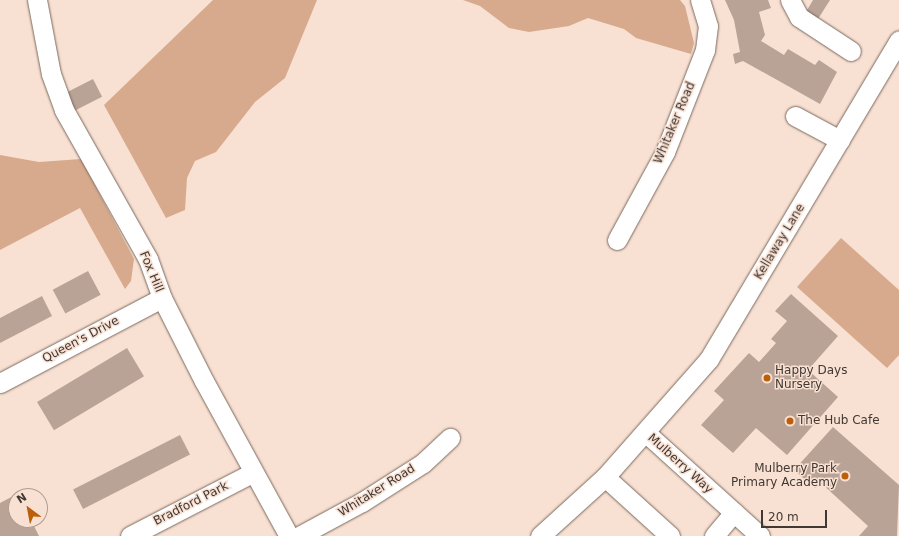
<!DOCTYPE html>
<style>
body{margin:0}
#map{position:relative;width:899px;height:536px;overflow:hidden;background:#f8e1d3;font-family:"DejaVu Sans",sans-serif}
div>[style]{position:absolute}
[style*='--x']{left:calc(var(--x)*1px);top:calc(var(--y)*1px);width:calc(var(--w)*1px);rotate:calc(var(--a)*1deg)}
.green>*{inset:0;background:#d7aa8d}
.building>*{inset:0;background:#b9a396;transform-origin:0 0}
.roads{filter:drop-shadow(0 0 1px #7b685c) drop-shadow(0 0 1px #7b685c)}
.minor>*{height:19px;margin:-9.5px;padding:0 9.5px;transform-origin:9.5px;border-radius:9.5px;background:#fff}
.dots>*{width:11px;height:11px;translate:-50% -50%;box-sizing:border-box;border:2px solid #f8e1d3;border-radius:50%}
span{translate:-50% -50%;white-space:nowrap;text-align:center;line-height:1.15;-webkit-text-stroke:3px #f8e1d3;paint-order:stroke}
.street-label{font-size:12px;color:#413833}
.poi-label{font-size:12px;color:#413833}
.left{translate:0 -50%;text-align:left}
.right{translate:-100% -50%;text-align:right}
.north{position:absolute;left:8px;top:488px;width:40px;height:40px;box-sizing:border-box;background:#f8e1d3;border:1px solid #af9d93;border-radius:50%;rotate:328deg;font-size:11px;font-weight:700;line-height:16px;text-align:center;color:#413833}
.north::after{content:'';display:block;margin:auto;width:14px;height:18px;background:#bc5f0b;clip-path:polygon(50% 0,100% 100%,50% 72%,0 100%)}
.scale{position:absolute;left:761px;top:510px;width:66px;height:18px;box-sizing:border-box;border:2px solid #413833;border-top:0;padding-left:5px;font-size:12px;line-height:14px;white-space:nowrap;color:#413833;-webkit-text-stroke:3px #f8e1d3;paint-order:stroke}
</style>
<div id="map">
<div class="green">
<i style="clip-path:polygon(213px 0,317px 0,285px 78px,255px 102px,216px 152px,195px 161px,187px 178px,185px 210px,166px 218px,104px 105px)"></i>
<i style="clip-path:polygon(463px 0,680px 0,685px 6px,694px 43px,691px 54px,636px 38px,624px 29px,588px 18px,569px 26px,529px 32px,509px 28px,480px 6px)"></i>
<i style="clip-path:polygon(0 155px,39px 162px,81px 159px,134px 259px,131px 281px,125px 289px,80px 208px,0 250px)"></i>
<i style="clip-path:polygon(841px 238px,899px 290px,899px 355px,887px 368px,797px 287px)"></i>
</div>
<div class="building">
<i style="clip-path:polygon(725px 0,768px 0,771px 8px,759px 12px,765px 35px,761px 41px,784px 55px,788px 49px,815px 65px,819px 60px,837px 72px,820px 104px,743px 61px,735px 64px,733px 54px,740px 52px,734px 20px)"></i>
<i style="clip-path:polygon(813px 0,830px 0,818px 19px,806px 12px)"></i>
<i style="left:93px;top:79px;width:20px;height:32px;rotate:63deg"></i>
<i style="left:88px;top:271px;width:27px;height:40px;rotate:62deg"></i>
<i style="clip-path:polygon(791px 294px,838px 336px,808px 370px,838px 397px,787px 455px,756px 428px,733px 453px,701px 425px,724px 400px,714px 391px,749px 353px,759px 362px,776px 343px,771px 339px,787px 321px,775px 311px)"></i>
<i style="clip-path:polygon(42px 296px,52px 316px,0 343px,0 318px)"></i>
<i style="left:127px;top:348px;width:33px;height:105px;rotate:59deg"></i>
<i style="clip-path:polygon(833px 427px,899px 485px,897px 536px,859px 536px,868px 526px,821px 483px,815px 488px,794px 470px)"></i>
<i style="left:180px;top:435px;width:22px;height:120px;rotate:63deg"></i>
<i style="clip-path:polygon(17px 494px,16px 520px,31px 520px,39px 536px,0 536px,0 503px)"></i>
</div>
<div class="roads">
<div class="minor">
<i style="--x:37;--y:0;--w:75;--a:79.3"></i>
<i style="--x:51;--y:74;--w:38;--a:70"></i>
<i style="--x:64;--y:110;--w:171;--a:60.6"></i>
<i style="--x:148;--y:259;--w:41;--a:70.3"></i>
<i style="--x:162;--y:298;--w:93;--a:63.2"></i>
<i style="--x:204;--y:381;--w:177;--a:61.3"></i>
<i style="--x:790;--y:0;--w:19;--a:62"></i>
<i style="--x:799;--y:17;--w:62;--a:33.2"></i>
<i style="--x:795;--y:116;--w:51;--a:28.1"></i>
<i style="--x:617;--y:240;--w:100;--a:-61.4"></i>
<i style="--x:665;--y:152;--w:110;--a:-68.6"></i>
<i style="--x:705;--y:50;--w:24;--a:-83"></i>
<i style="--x:708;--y:26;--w:27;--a:-107"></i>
<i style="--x:0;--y:383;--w:183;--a:-27.7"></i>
<i style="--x:645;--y:432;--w:155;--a:42.1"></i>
<i style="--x:605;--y:477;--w:88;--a:42.2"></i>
<i style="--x:130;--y:536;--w:137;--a:-27.3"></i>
<i style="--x:299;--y:536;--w:72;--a:-28.4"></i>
<i style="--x:362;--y:502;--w:72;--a:-32.6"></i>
<i style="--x:423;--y:463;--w:37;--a:-43"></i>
<i style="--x:540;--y:536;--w:88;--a:-42.2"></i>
<i style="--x:605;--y:477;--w:157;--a:-48.6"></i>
<i style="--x:709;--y:359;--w:371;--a:-59.2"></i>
<i style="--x:714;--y:536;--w:31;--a:-50"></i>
</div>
</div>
<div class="dots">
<i style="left:767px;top:378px;background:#bc5f0b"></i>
<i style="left:790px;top:421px;background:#bc5f0b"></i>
<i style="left:845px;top:476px;background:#bc5f0b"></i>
</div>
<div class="street-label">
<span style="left:675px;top:123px;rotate:-67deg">Whitaker Road</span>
<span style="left:780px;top:242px;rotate:-59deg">Kellaway Lane</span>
<span style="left:151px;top:272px;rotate:67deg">Fox Hill</span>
<span style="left:81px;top:340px;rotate:-28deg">Queen's Drive</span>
<span style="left:680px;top:464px;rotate:42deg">Mulberry Way</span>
<span style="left:377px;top:491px;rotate:-32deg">Whitaker Road</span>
<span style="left:191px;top:504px;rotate:-27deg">Bradford Park</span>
</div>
<div class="poi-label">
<span class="left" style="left:775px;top:378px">Happy Days<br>Nursery</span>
<span class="left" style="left:798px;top:421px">The Hub Cafe</span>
<span class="right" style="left:837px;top:476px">Mulberry Park<br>Primary Academy</span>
</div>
<div class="north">N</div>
<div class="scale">20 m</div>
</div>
